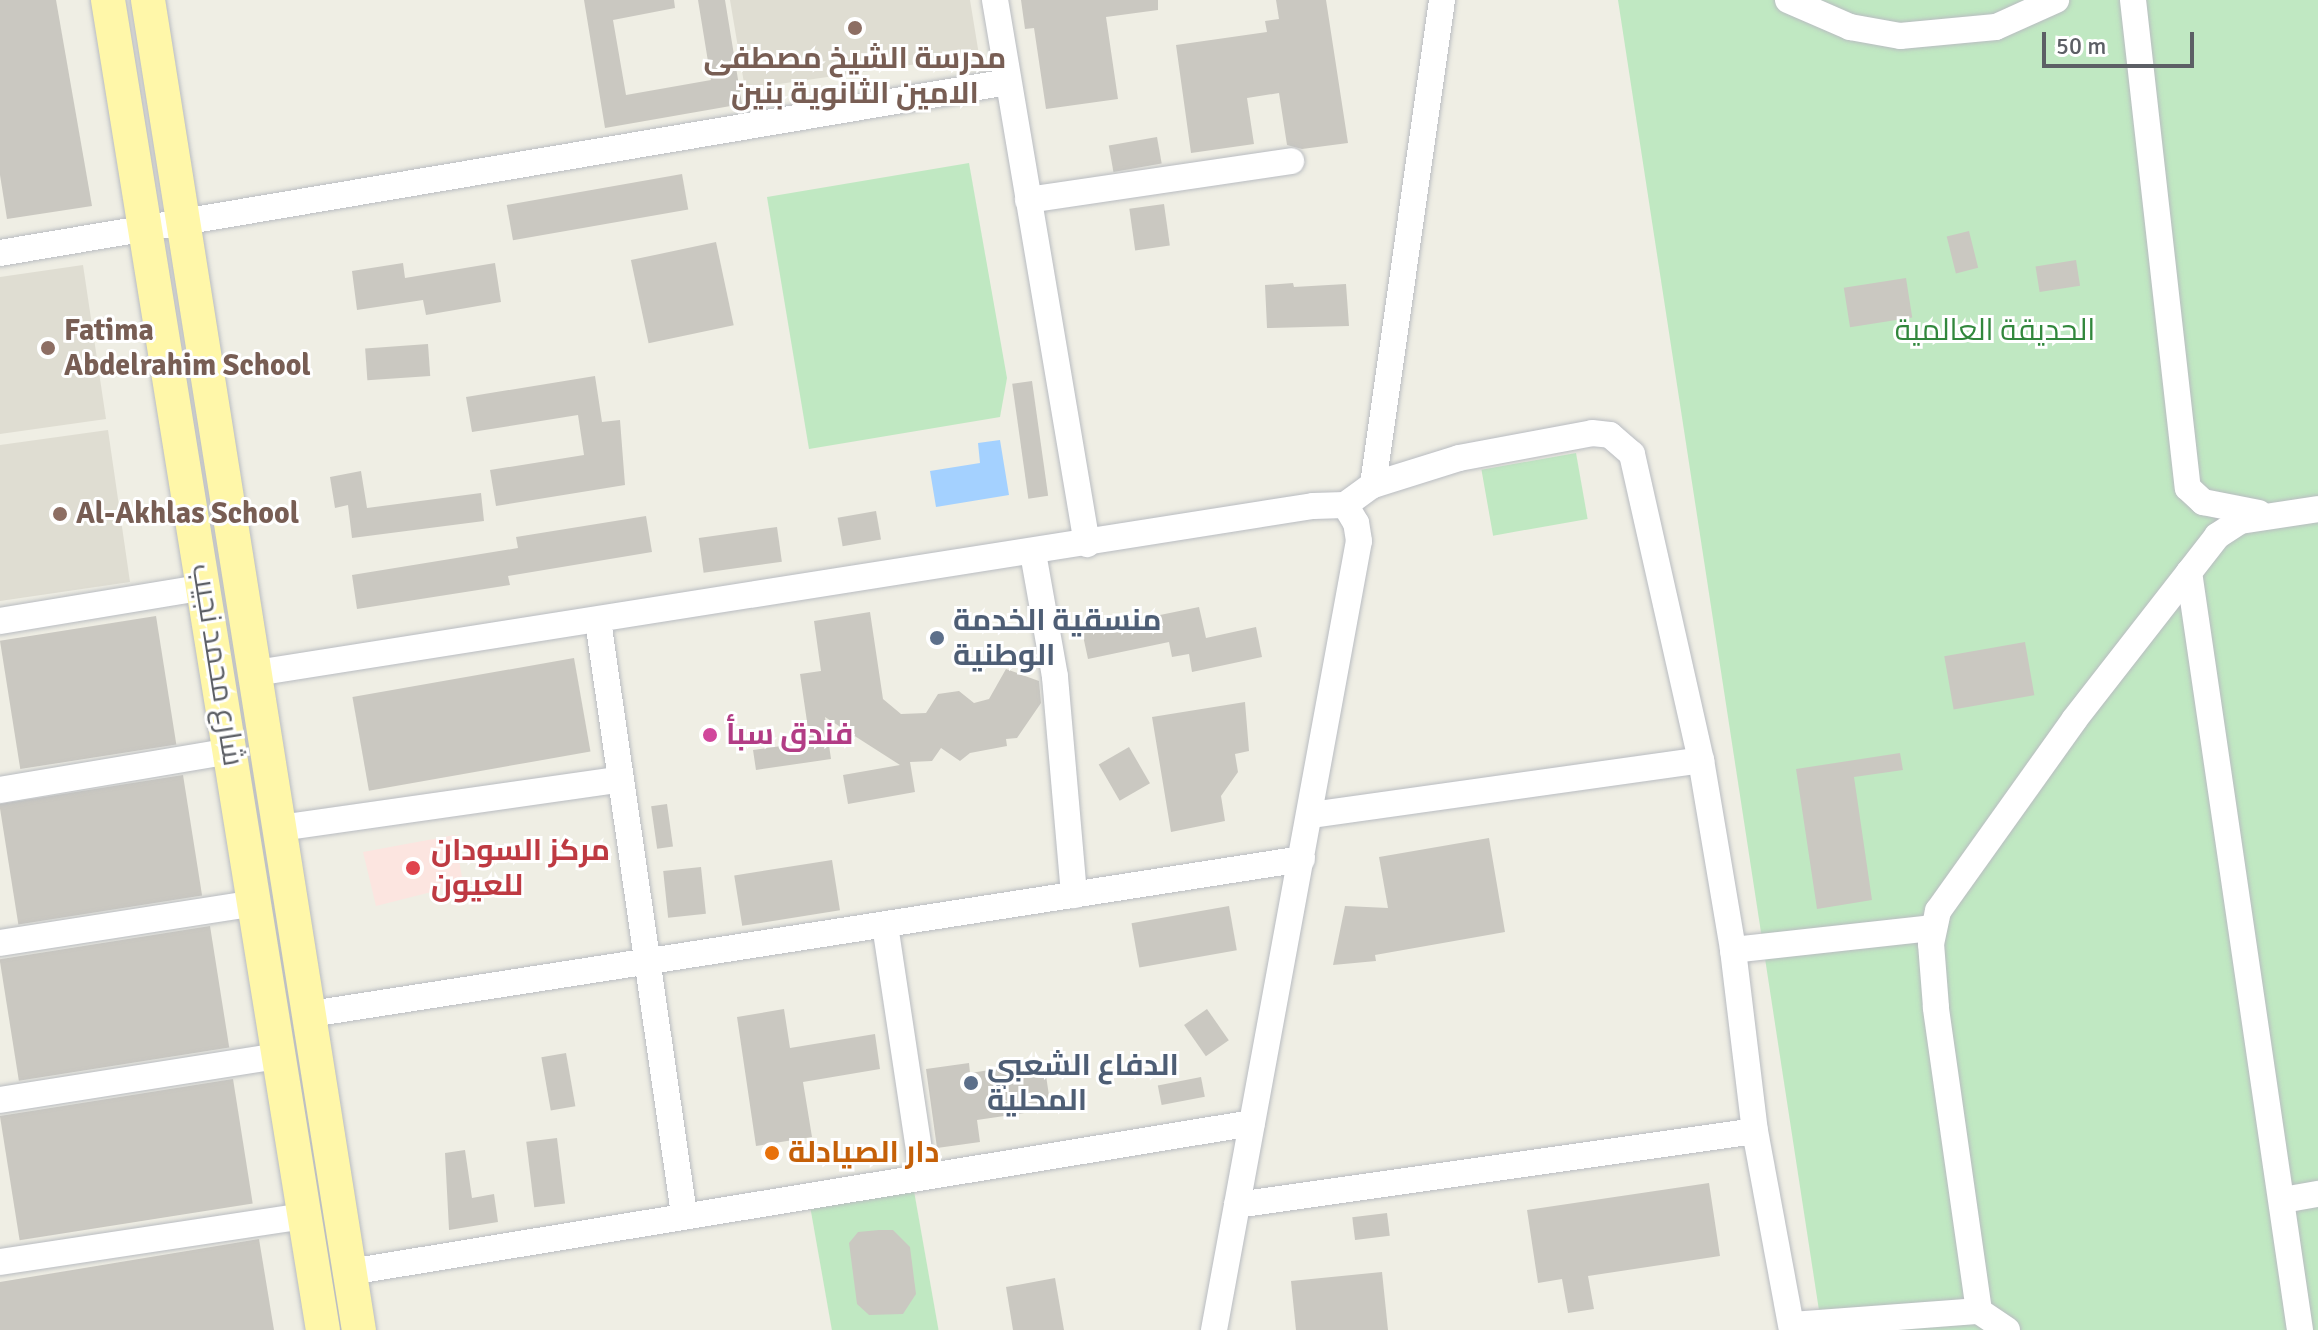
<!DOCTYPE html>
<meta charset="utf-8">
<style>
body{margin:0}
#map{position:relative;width:2318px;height:1330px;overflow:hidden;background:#efeee4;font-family:Signika,Cairo,sans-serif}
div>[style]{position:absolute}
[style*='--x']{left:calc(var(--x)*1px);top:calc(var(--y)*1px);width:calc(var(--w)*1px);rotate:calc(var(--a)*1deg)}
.education>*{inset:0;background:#dfddd2}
.medical>*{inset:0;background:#fce5e0}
.green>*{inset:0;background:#c0e8c2;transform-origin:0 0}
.water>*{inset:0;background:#a4d1ff}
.building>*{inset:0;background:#cac8c1;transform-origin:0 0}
.roads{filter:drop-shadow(0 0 2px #b9bcc1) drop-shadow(0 0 2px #b9bcc1)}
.minor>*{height:26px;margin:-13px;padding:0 13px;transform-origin:13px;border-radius:13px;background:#fff}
.major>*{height:34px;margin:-17px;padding:0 17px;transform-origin:17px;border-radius:17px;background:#fff7a9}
.dots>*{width:22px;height:22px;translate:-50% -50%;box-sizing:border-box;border:4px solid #fff;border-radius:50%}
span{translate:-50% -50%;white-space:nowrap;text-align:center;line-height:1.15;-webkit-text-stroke:6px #fff;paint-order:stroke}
.education-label{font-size:30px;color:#785e54;font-weight:700}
.left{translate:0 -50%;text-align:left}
.park-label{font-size:30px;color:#31873c}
.service-label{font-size:30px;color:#4e5e75;font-weight:700}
.street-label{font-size:30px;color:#5c5f65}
.hotel-label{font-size:30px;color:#b23c85;font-weight:700}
.health-label{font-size:30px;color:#be3a42;font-weight:700}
.food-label{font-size:30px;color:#c56008;font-weight:700}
.scale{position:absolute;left:2042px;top:32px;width:152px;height:36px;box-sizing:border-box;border:4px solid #5c5f65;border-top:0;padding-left:10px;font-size:24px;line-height:28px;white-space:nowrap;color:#5c5f65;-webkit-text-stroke:6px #fff;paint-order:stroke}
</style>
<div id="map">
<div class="education">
<i style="clip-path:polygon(730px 0,970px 0,979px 55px,745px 89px)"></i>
<i style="clip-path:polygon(83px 265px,106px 419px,0 434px,0 277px)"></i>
<i style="clip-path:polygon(108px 430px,130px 582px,0 601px,0 445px)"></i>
</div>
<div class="medical">
<i style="clip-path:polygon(455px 835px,463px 884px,376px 906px,363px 852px)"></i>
</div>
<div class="green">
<i style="clip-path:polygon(1618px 0,2318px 0,2318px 1330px,1822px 1330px)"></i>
<i style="clip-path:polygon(969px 163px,1007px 378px,1000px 417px,809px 449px,767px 197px)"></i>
<i style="left:1576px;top:453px;width:67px;height:96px;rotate:80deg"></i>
<i style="left:914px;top:1191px;width:141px;height:105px;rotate:80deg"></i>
</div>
<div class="water">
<i style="clip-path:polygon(1000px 440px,1009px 495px,936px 507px,930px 471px,980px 463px,978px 443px)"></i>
</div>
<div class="building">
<i style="clip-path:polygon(0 0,56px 0,92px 206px,7px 219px,0 175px)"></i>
<i style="clip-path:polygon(584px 0,674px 0,675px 8px,613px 20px,626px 95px,711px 80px,698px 0,725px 0,742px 104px,605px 128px)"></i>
<i style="clip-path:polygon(1021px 0,1158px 0,1158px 10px,1106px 17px,1118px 99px,1046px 109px,1034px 28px,1025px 29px)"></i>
<i style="clip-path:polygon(1276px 0,1326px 0,1348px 143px,1302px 149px,1287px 145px,1279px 93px,1247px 98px,1254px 144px,1191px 153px,1176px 45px,1267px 32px,1265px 21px,1279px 19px)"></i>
<i style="left:1157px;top:137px;width:27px;height:49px;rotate:80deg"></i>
<i style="left:682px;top:174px;width:36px;height:178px;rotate:80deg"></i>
<i style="left:1164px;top:204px;width:42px;height:35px;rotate:82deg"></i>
<i style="left:1969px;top:231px;width:38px;height:23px;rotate:76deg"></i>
<i style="left:716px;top:242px;width:85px;height:87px;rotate:78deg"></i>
<i style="left:2076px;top:260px;width:26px;height:41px;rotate:81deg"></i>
<i style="clip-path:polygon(403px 263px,405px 278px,495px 263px,501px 302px,426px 315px,423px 300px,357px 310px,352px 271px)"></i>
<i style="left:1906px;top:278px;width:40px;height:63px;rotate:81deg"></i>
<i style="clip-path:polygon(1293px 283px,1294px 287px,1346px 284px,1349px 326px,1267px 328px,1265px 285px)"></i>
<i style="left:428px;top:344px;width:32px;height:63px;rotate:86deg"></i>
<i style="clip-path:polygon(595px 376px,602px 422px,620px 420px,625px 485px,496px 506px,490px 470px,584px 455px,578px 415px,472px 432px,466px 397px)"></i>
<i style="left:1032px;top:381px;width:116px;height:20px;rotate:82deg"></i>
<i style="clip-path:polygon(361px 471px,367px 508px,481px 493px,484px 521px,352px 538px,348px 505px,335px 508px,330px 477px)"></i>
<i style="left:876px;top:511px;width:29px;height:39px;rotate:80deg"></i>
<i style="clip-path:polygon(646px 516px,652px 552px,508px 576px,510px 585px,357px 609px,352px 575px,518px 548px,516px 537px)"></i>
<i style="left:777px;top:527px;width:35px;height:79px;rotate:82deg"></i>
<i style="clip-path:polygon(1199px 607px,1206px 638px,1256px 627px,1262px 657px,1192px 672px,1189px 654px,1172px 657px,1169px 642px,1088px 659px,1082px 631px)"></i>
<i style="clip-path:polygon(870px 612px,883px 699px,901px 714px,926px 713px,938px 694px,959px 691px,974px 703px,989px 699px,1006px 669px,1039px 681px,1041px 703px,1017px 738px,1006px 739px,1007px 746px,970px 753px,960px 761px,941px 748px,932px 761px,910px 762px,915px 792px,848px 804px,843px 775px,900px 765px,825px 717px,831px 759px,756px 770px,753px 750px,810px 742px,800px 674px,821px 671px,814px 621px)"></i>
<i style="left:156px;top:616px;width:130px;height:158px;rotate:81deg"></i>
<i style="left:2025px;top:642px;width:54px;height:82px;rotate:80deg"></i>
<i style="left:574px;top:658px;width:95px;height:225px;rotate:80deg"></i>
<i style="clip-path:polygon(1245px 702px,1249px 751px,1235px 754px,1238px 772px,1221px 796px,1225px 821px,1171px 832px,1152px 717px)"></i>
<i style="left:1129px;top:747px;width:42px;height:35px;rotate:60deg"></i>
<i style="clip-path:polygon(1900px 753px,1903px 770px,1854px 777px,1872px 900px,1817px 909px,1796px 769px)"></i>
<i style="left:183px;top:775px;width:122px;height:186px;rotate:81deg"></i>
<i style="left:667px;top:804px;width:43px;height:16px;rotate:82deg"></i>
<i style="clip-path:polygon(1489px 838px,1505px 932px,1375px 955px,1376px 961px,1333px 965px,1345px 906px,1388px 908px,1379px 857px)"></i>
<i style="left:832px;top:860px;width:51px;height:99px;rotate:81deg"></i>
<i style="left:701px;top:867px;width:47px;height:38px;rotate:84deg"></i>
<i style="left:1229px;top:906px;width:45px;height:99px;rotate:80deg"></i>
<i style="left:210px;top:926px;width:123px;height:213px;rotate:81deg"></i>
<i style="clip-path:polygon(784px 1009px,790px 1048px,875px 1034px,880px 1069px,803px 1082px,812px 1137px,756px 1146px,737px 1017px)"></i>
<i style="left:1207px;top:1009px;width:38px;height:28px;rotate:55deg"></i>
<i style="left:566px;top:1053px;width:54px;height:25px;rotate:80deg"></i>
<i style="clip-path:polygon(1044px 1062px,1051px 1109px,977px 1120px,980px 1142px,937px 1148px,926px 1069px,969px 1063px,970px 1073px)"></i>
<i style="left:1201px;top:1077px;width:20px;height:44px;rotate:79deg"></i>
<i style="left:233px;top:1079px;width:126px;height:236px;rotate:81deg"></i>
<i style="left:557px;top:1138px;width:66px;height:31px;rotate:83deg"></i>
<i style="clip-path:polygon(465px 1150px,472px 1198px,494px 1194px,498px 1222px,449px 1230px,445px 1153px)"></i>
<i style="clip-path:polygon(1709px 1183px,1720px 1256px,1588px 1276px,1594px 1309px,1568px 1313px,1562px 1279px,1538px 1283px,1527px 1210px)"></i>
<i style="left:1387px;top:1213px;width:23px;height:35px;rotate:83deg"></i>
<i style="clip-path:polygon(879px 1230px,893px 1230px,910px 1247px,916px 1294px,903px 1314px,869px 1315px,857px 1304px,849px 1243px,858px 1232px)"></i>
<i style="clip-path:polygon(259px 1239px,274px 1330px,0 1330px,0 1282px)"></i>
<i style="clip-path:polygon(1382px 1272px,1388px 1330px,1296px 1330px,1291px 1281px)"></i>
<i style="clip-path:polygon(1055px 1278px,1064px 1330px,1013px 1330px,1006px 1287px)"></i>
</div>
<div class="roads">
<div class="minor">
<i style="--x:995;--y:0;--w:552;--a:80.4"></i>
<i style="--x:1788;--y:0;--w:68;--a:23.5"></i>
<i style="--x:1850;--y:27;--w:51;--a:10.2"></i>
<i style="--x:1900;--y:36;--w:96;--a:-5.4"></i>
<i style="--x:1996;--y:27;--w:66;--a:-24.2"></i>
<i style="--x:2133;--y:0;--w:491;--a:83.6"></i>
<i style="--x:2188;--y:488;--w:21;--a:43"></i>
<i style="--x:2203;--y:502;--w:57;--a:11.1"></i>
<i style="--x:1028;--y:200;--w:266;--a:-8.4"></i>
<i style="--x:0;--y:253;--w:1022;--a:-9.63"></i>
<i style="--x:1373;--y:485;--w:490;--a:-81.9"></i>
<i style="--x:1033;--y:553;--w:126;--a:79.9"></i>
<i style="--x:1055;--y:677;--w:219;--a:85"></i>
<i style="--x:2189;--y:572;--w:766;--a:81.67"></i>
<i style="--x:0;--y:621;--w:209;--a:-9.4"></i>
<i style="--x:598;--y:621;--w:599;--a:81.75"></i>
<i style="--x:256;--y:673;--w:1070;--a:-8.98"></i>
<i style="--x:1313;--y:506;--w:32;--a:-2"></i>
<i style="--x:1345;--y:505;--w:34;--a:-36"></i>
<i style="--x:1373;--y:485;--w:90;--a:-17.4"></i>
<i style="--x:1459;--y:458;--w:135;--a:-10.6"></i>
<i style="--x:1592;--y:433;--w:18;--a:6"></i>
<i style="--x:1610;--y:435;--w:29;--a:41"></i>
<i style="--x:1632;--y:454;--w:314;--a:77.3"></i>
<i style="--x:1701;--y:760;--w:193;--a:80.4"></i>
<i style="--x:1733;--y:950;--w:182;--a:83.1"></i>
<i style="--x:1755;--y:1131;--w:202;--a:79.5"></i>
<i style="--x:0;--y:790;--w:233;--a:-9.6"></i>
<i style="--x:1311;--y:815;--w:394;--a:-8"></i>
<i style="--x:280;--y:828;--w:342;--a:-8.1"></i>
<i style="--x:885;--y:925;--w:254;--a:81.4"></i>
<i style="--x:0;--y:943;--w:258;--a:-8.9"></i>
<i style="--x:1733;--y:950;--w:200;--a:-6.3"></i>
<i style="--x:311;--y:1014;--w:1003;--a:-8.89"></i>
<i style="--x:0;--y:1100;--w:281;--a:-9"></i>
<i style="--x:2283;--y:1200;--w:36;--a:-10"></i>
<i style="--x:1237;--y:1205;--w:523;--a:-8.13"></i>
<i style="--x:0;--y:1262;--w:307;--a:-8.6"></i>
<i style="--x:350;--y:1272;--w:914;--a:-9.38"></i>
<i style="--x:1792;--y:1325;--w:188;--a:-4.3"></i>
<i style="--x:1214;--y:1330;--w:802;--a:-79.59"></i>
<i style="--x:1359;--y:541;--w:18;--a:-99"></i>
<i style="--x:1356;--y:523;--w:21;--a:-121"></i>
<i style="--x:2007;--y:1330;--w:34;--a:-146"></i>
<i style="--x:1979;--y:1311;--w:307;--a:-98.1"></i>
<i style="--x:1936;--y:1007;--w:63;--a:-94.5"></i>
<i style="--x:1931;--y:944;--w:34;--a:-78"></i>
<i style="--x:1938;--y:911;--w:234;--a:-54.5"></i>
<i style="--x:2074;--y:720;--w:233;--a:-52.1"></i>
<i style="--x:2217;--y:536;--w:27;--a:-33"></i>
<i style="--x:2240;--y:521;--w:79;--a:-8.7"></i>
</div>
<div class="major">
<i style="--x:108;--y:0;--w:1347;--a:80.82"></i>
<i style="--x:148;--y:0;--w:1347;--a:80.99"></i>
</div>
</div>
<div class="dots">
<i style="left:855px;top:28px;background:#8d6e63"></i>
<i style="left:48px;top:348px;background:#8d6e63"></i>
<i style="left:60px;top:514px;background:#8d6e63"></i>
<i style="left:937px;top:638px;background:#5c6f8a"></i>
<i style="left:710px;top:735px;background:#d1479c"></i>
<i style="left:413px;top:868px;background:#e0444e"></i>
<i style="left:971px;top:1083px;background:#5c6f8a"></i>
<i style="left:772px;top:1153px;background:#e8710a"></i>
</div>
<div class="education-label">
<span style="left:855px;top:76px">مدرسة الشيخ مصطفى<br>الامين الثانوية بنين</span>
<span class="left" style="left:64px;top:348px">Fatima<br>Abdelrahim School</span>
<span class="left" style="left:76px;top:514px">Al-Akhlas School</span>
</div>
<div class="park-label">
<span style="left:1995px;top:331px">الحديقة العالمية</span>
</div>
<div class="service-label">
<span class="left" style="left:953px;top:638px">منسقية الخدمة<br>الوطنية</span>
<span class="left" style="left:987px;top:1083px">الدفاع الشعبي<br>المحلية</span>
</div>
<div class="street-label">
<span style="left:217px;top:665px;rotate:81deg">شارع محمد نجيب</span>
</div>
<div class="hotel-label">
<span class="left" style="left:726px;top:735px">فندق سبأ</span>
</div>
<div class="health-label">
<span class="left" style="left:431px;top:868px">مركز السودان<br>للعيون</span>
</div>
<div class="food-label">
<span class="left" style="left:788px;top:1153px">دار الصيادلة</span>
</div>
<div class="scale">50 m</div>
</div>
